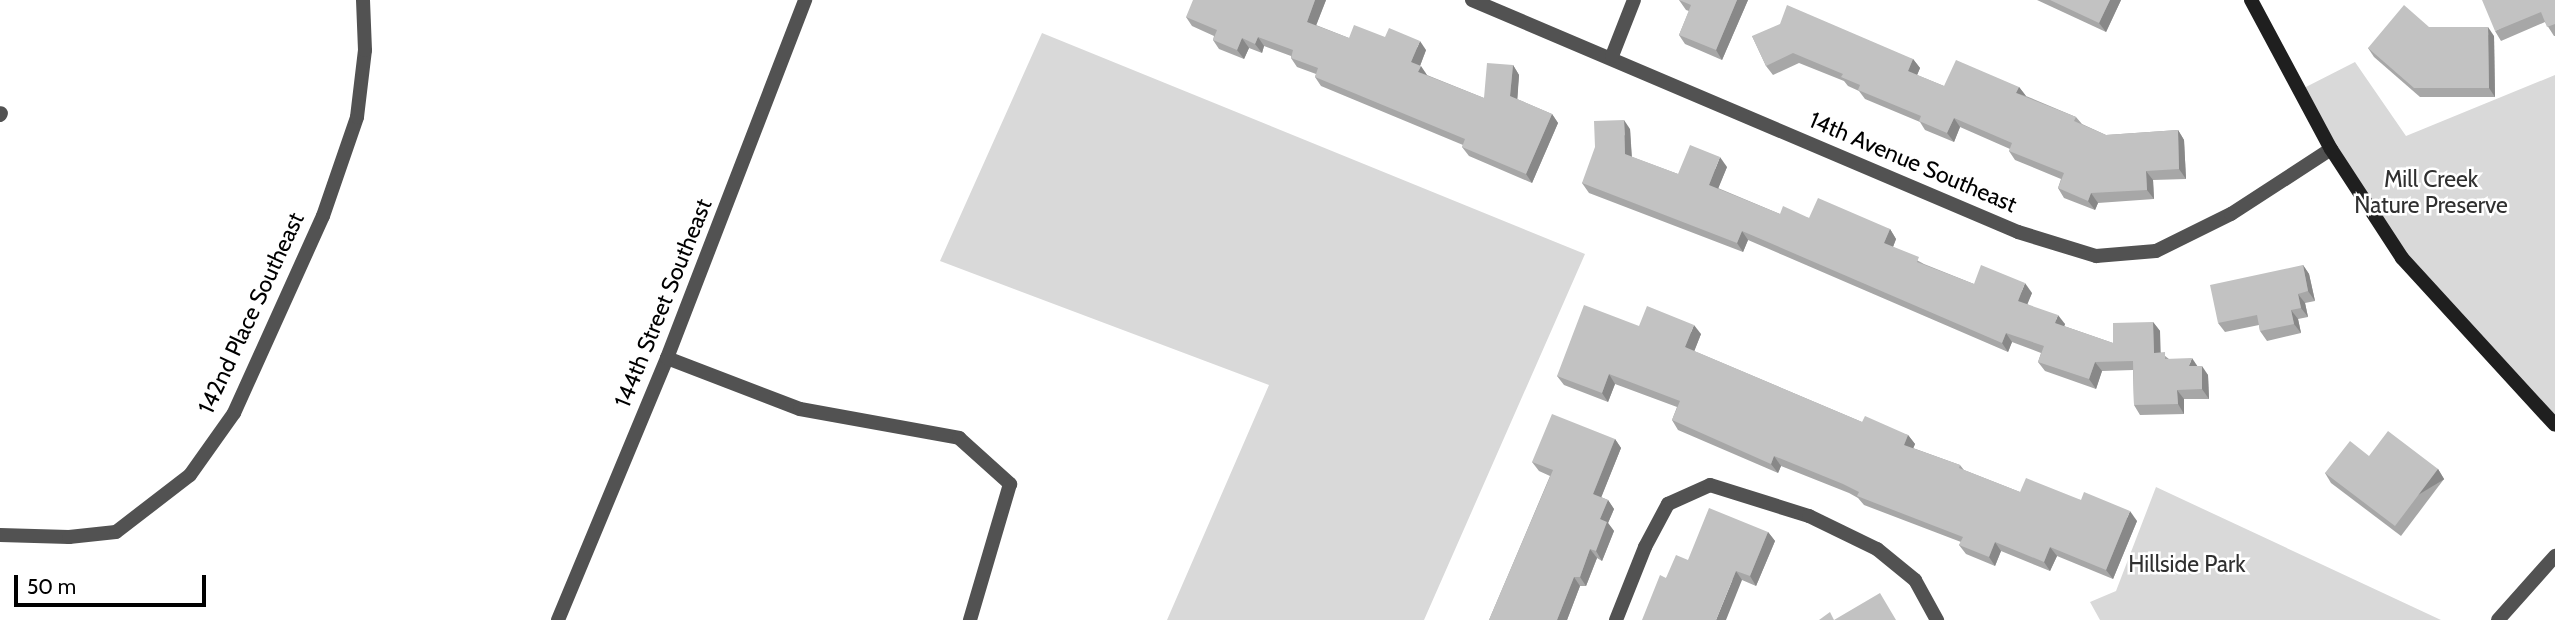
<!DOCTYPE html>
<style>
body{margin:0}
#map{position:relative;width:2555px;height:620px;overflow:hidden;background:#fff;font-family:Cabin,sans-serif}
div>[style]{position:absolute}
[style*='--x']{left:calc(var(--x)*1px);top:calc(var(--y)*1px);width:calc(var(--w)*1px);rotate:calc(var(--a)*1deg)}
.green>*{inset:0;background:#d9d9d9}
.street>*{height:14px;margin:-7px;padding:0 7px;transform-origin:7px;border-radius:7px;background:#525252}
.secondary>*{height:14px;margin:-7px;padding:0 7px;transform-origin:7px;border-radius:7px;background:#1f1f1f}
.wall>*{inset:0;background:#a7a7a7}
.shaded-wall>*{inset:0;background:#888;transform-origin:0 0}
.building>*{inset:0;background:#c2c2c2}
span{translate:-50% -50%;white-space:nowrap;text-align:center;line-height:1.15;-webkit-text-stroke:5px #fff;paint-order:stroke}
.street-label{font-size:23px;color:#000}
.park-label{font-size:23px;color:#303030}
.scale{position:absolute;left:14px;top:575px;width:192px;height:32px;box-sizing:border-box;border:4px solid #000;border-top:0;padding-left:9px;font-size:21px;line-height:24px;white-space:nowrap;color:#000;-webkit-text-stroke:5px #fff;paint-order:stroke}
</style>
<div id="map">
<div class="green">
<i style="clip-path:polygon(1042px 33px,1585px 254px,1424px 620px,1167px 620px,1269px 385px,940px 261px)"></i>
<i style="clip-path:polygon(2355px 62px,2406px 136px,2555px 75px,2555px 425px,2402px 258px,2300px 90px)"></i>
<i style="clip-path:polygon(2156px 487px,2441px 620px,2100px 620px,2090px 602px,2116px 591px)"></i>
</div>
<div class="street">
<i style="--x:1472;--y:0;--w:593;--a:23.02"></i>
<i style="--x:2018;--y:232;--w:82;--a:17.1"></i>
<i style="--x:2096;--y:256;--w:60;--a:-4.8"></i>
<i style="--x:2156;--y:251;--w:84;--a:-26.3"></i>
<i style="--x:2231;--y:214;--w:119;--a:-33"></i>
<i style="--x:1612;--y:56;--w:60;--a:-68.6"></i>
<i style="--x:0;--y:115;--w:2;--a:-63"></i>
<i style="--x:667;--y:358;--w:142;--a:21"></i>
<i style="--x:800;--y:409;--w:162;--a:10.3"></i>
<i style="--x:959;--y:438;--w:69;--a:42"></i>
<i style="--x:1010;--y:484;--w:142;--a:106.4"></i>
<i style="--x:0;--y:535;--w:69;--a:1.7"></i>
<i style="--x:69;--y:537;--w:47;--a:-6.1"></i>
<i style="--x:116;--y:532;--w:93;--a:-37.6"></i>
<i style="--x:190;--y:475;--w:76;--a:-54.6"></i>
<i style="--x:234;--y:413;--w:216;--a:-65.7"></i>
<i style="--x:323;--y:216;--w:105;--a:-71"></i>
<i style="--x:357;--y:117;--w:67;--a:-83.2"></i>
<i style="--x:365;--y:50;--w:50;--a:-92.3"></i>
<i style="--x:558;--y:620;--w:284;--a:-67.4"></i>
<i style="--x:667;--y:358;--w:384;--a:-68.9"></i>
<i style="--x:1616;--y:620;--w:79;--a:-68.3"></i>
<i style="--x:1645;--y:547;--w:49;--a:-61.9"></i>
<i style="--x:1668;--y:504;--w:46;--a:-24.3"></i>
<i style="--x:1710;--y:485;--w:104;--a:17.4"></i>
<i style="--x:1809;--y:516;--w:76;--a:25.9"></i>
<i style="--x:1877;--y:549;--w:49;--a:39.2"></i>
<i style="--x:1915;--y:580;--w:46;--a:61.2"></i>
<i style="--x:2498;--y:620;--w:86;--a:-48.3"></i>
</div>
<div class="secondary">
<i style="--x:2251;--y:0;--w:169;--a:61.8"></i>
<i style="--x:2331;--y:149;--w:130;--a:56.9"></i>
<i style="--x:2402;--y:258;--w:226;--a:47.5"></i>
</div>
<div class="wall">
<i style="clip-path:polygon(1285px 0,1326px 0,1316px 25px,1349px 38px,1385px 37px,1426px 50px,1420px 66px,1427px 75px,1484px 98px,1513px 65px,1519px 75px,1517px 99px,1552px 114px,1558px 123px,1532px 183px,1469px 156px,1462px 147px,1463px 145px,1321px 86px,1315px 77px,1316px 74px,1297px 67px,1291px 58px,1291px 56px,1264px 46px,1262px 53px,1249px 48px,1244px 59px,1219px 49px,1213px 40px,1214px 36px,1192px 26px,1186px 17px)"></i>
<i style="clip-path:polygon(1679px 0,1748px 0,1722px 60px,1685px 44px,1679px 35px,1689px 11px,1686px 10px)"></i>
<i style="clip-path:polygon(2037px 0,2121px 0,2106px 32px)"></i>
<i style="clip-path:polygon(2555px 0,2555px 36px,2554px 36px,2545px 22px,2501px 41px,2495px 31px)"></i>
<i style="clip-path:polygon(2429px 27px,2494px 36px,2495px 97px,2420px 97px,2374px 57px,2368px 48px)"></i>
<i style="clip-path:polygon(1752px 36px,1913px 59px,1920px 68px,1917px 75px,1944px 86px,2019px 87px,2026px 96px,2076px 117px,2082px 124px,2106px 135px,2178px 130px,2184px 140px,2186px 179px,2153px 180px,2154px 199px,2098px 203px,2095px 210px,2064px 198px,2058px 188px,2061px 179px,2015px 160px,2009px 151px,2010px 149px,1960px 127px,1954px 142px,1925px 130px,1920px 122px,1865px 99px,1859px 91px,1848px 86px,1844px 81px,1799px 63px,1773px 75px,1766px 66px)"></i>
<i style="clip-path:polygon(1630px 129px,1632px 157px,1678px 174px,1727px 167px,1718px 188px,1780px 214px,1890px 229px,1896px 239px,1893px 247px,1924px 264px,1974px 284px,2032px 293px,2027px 304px,2065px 324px,2064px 326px,2113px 343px,2153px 322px,2160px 331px,2160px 352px,2169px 359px,2197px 366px,2208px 375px,2209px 399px,2184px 399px,2184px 414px,2140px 415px,2134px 405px,2133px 370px,2102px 371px,2096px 389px,2045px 371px,2038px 362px,2041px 353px,2012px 342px,2008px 352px,1748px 240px,1743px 252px,1589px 193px,1582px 183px)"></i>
<i style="clip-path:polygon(2303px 265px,2309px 274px,2315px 301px,2305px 303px,2308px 317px,2298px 319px,2301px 333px,2267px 341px,2260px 331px,2259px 325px,2225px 332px,2218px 323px)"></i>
<i style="clip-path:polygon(1639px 326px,1701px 334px,1694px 351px,1862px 422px,1908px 435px,1915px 444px,1913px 448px,1960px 465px,1964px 470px,2020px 492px,2081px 500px,2137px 521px,2113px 579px,2057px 556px,2050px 571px,2001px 551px,1995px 566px,1966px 554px,1959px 545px,1961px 542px,1864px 505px,1858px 498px,1849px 493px,1781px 466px,1778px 473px,1678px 430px,1672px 420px,1677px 407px,1615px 384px,1608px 402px,1564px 385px,1557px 376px)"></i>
<i style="clip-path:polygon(1615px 439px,1621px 448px,1601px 497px,1608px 500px,1614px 509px,1608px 523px,1614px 531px,1602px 561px,1597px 558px,1586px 586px,1580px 586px,1567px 620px,1489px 620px,1550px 476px,1539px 471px,1532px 462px)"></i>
<i style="clip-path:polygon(2369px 456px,2438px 469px,2444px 479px,2401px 536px,2331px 483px,2325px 473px)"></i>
<i style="clip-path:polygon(1768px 532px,1775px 541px,1756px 586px,1742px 580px,1666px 578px,1688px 560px)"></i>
</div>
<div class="shaded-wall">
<i style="clip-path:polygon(1315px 0,1326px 0,1314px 31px,1307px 22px)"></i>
<i style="clip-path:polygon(1737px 0,1748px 0,1722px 60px,1716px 50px)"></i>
<i style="clip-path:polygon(2110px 0,2121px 0,2106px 32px,2099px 23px)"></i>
<i style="clip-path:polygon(2488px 27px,2494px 36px,2495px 97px,2489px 88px)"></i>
<i style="clip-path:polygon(1258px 37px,1264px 46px,1262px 53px,1255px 44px)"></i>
<i style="clip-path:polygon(1242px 38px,1249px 48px,1244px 59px,1237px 50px)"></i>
<i style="clip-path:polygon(1420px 41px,1426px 50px,1418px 71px,1411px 62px)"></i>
<i style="clip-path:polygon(1913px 59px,1920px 68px,1915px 80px,1908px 71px)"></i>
<i style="clip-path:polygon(1513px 65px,1519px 75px,1517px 105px,1510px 96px)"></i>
<i style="clip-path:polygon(1421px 66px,1427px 75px,1418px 72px)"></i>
<i style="clip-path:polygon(2019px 87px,2026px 96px,2016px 93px)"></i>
<i style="clip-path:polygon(1552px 114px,1558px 123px,1532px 183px,1526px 174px)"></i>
<i style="clip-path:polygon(1954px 118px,1960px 127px,1954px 142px,1947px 133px)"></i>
<i style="clip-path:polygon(1624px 120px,1630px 129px,1632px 164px,1625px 154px)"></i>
<i style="clip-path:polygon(2178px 130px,2184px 140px,2186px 179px,2179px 169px)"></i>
<i style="clip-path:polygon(1720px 157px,1727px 167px,1716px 194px,1709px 185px)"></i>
<i style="clip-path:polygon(2146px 171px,2153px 180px,2154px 199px,2147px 190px)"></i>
<i style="clip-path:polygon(2091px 193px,2098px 203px,2095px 210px,2088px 201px)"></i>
<i style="clip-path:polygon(1890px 229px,1896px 239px,1891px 252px,1884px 243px)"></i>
<i style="clip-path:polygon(1742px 231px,1748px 240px,1743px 252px,1737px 243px)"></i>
<i style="clip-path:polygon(2303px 265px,2309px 274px,2315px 301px,2308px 291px)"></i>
<i style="clip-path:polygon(2025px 283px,2032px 293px,2025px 310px,2018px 301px)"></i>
<i style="clip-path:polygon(2298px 294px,2305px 303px,2308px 317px,2301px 308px)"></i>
<i style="clip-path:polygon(2291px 310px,2298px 319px,2301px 333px,2294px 324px)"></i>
<i style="clip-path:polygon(2058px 315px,2065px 324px,2062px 333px,2055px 323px)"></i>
<i style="clip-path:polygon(2153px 322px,2160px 331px,2161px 362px,2154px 353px)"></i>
<i style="clip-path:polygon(1694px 325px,1701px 334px,1692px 357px,1685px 347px)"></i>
<i style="clip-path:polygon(2006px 333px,2012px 342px,2008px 352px,2002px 343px)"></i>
<i style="clip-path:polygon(2192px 358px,2198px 367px,2189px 366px)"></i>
<i style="clip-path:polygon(2095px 362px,2102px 371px,2096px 389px,2089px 379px)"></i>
<i style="clip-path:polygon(2202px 366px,2208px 375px,2209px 399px,2202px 389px)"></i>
<i style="clip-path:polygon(1609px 374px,1615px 384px,1608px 402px,1602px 393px)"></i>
<i style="clip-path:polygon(2177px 390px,2184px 399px,2184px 414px,2178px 404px)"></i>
<i style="clip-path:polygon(1908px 435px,1915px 444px,1911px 454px,1904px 445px)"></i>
<i style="clip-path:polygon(1615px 439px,1621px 448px,1599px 503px,1593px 494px)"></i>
<i style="clip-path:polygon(1774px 456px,1781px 466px,1778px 473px,1771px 464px)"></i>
<i style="left:2438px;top:469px;width:12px;height:71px;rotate:59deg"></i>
<i style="clip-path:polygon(1608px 500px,1614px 509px,1608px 523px,1614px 531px,1602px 561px,1596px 551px,1600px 519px)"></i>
<i style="clip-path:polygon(2130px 511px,2137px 521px,2113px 579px,2106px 570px)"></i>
<i style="clip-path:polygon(1768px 532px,1775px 541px,1756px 586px,1750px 576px)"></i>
<i style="clip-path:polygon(1995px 542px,2001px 551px,1995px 566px,1989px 557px)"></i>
<i style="clip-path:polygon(2050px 547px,2057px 556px,2050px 571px,2044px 562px)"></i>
<i style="clip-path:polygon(1590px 549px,1597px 558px,1586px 586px,1580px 577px)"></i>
<i style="clip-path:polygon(1736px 571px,1742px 580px,1726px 620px,1716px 620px)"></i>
<i style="clip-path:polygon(1574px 577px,1580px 586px,1567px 620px,1557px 620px)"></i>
</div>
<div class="building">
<i style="clip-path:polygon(1193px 0,1315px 0,1307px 22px,1349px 38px,1354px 25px,1385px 37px,1389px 28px,1420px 41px,1411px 62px,1421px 66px,1418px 72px,1484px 98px,1487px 63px,1513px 65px,1510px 96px,1552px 114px,1526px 174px,1462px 147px,1465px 139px,1315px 77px,1318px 68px,1291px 58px,1293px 50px,1258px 37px,1255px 44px,1242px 38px,1237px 50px,1213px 40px,1217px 30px,1186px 17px)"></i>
<i style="clip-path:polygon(1679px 0,1737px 0,1716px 50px,1679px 35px,1691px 5px)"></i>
<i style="clip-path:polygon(2050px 0,2110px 0,2099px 23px)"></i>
<i style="clip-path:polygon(2482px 0,2555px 0,2555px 24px,2547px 27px,2541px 12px,2495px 31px)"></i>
<i style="clip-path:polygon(1787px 5px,1913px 59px,1908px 71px,1944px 86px,1956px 60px,2019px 87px,2016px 93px,2076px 117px,2074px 121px,2106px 135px,2178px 130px,2179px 169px,2146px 171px,2147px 190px,2091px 193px,2088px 201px,2058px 188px,2064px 173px,2009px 151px,2012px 143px,1954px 118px,1947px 133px,1919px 121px,1921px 116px,1858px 90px,1860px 85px,1841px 77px,1843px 74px,1793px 53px,1766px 66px,1752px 36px,1780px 24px)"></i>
<i style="clip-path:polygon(2404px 5px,2429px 27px,2488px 27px,2489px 88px,2414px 88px,2368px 48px)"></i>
<i style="clip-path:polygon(1624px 120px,1625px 154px,1678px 174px,1690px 145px,1720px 157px,1709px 185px,1780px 214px,1783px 206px,1809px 218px,1818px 198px,1890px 229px,1884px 243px,1919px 257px,1917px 262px,1974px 284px,1981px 265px,2025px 283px,2018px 301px,2058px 315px,2055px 323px,2113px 343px,2113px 323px,2153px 322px,2154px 353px,2165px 352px,2165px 359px,2192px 358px,2189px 366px,2202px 366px,2202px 389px,2177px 390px,2178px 404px,2134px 405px,2133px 361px,2095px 362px,2089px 379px,2038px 362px,2044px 346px,2006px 333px,2002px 343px,1742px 231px,1737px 243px,1582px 183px,1595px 147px,1594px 121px)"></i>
<i style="clip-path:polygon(2303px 265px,2308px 291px,2298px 294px,2301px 308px,2291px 310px,2294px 324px,2260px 331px,2257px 315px,2218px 323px,2210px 285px)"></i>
<i style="clip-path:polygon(1584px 305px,1639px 326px,1647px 306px,1694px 325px,1685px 347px,1862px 422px,1865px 416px,1908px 435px,1904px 445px,1960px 465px,1959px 468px,2020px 492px,2026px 478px,2081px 500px,2084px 492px,2130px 511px,2106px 570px,2050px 547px,2044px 562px,1995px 542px,1989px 557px,1959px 545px,1963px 537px,1857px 496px,1859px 492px,1843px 484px,1774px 456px,1771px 464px,1672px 420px,1680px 401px,1609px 374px,1602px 393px,1557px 376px)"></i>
<i style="clip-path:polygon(1552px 414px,1615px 439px,1593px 494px,1608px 500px,1600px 519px,1607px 522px,1596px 551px,1590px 549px,1580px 577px,1574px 577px,1557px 620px,1489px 620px,1553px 470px,1532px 462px)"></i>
<i style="clip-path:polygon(2388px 431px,2438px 469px,2395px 526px,2325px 473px,2350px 441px,2369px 456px)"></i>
<i style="clip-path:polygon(1709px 508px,1768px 532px,1750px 576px,1736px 571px,1716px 620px,1642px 620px,1660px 575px,1666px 578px,1676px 555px,1688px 560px)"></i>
<i style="clip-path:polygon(1880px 593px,1896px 620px,1819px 620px,1830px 612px,1834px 620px)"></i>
</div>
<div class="street-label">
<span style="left:1913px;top:162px;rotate:23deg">14th Avenue Southeast</span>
<span style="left:663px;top:303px;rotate:-68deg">144th Street Southeast</span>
<span style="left:251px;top:313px;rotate:-65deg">142nd Place Southeast</span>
</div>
<div class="park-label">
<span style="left:2431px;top:192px">Mill Creek<br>Nature Preserve</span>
<span style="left:2187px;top:564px">Hillside Park</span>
</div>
<div class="scale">50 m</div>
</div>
